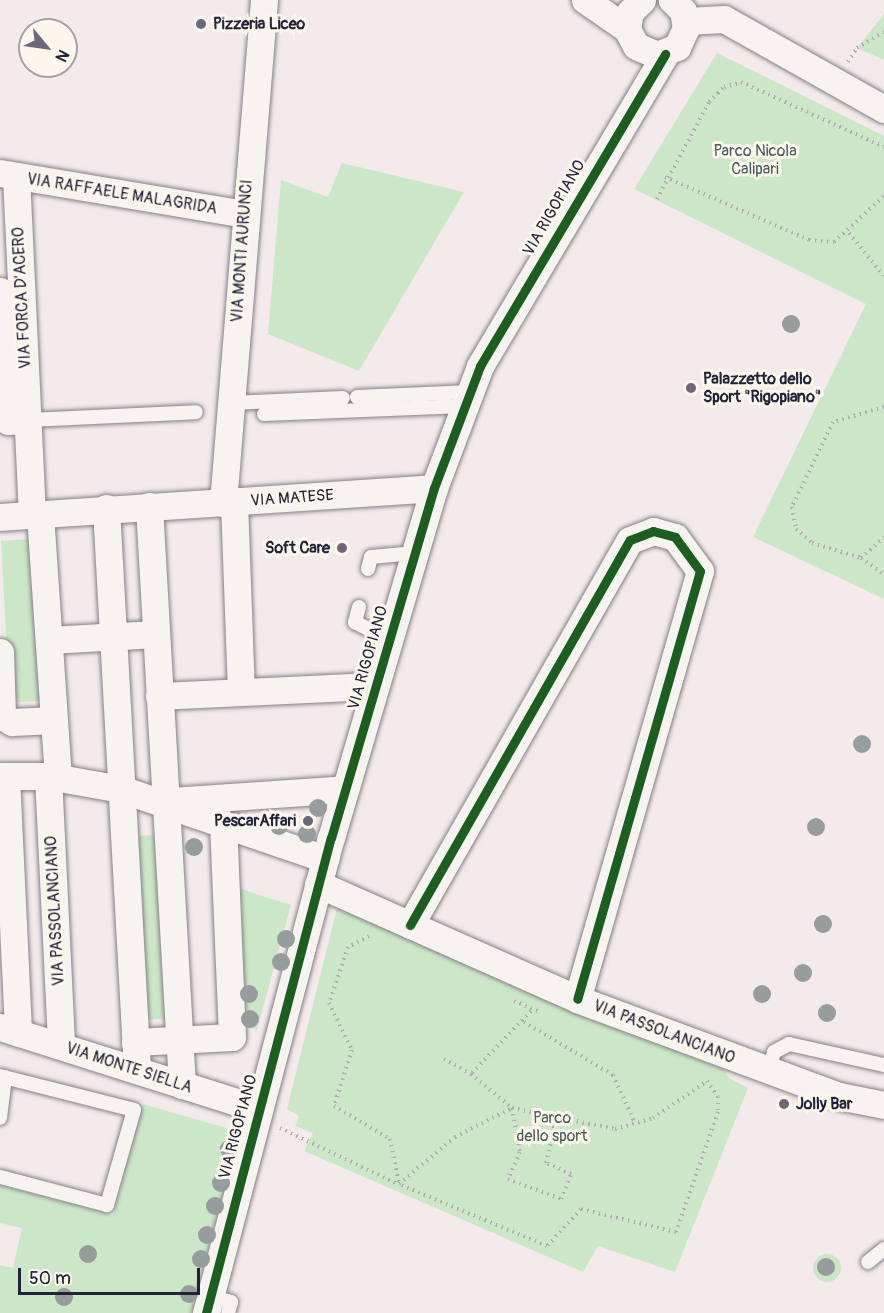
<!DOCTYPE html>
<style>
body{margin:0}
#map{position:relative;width:884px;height:1313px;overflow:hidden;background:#f4eaec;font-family:Pangolin,sans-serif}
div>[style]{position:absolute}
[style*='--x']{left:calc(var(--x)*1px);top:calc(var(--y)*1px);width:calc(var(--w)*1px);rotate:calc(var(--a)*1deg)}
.green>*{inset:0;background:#cce7c7;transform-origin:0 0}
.round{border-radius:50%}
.path>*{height:4px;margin-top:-2px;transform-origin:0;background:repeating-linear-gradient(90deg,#b0aeaf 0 1.5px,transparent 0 6px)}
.roads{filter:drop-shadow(0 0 2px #858086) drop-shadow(0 0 2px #858086)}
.service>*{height:14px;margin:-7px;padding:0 7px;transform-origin:7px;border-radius:7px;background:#f6f3f0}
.minor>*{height:27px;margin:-13.5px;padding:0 13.5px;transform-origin:13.5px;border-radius:13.5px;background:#f6f3f0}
.cycleway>*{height:9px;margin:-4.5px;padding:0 4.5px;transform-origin:4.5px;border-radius:4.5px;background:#1b5e20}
.trees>*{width:18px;height:18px;margin:-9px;border-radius:50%;background:#979c9d}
.dots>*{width:16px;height:16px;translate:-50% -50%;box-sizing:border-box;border:3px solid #fbf7ec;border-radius:50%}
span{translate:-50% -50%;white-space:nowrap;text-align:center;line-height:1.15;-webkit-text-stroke:6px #fbf7ec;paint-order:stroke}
.poi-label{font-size:16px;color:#22223b;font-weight:700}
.left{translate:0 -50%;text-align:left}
.right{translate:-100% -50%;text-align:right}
.park-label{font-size:16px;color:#4b5c5c}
.street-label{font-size:16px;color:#22223b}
.north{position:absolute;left:18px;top:18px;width:60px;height:60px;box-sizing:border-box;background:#fbf7ec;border:2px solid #a4a2a5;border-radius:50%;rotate:119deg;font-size:16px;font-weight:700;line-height:24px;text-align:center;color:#22223b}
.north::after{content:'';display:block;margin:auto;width:21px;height:27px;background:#6c6879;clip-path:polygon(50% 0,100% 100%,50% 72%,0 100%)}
.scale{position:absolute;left:18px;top:1268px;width:182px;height:27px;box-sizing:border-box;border:3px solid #22223b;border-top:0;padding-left:8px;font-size:18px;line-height:21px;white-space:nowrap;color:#22223b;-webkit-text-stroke:4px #fbf7ec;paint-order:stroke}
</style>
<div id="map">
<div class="green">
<i style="clip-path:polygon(884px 14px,884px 60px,857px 48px)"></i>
<i style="clip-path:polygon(717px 53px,884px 136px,884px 599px,753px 537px,866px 304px,634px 189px)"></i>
<i style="clip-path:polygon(342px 163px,464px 192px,359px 371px,268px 334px,281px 180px,328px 197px)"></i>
<i style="left:34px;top:539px;width:162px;height:33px;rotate:87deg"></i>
<i style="left:156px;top:835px;width:184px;height:28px;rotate:87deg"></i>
<i style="clip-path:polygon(238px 888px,291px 905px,257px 1030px,241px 1025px)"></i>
<i style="clip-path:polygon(337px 908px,721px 1065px,729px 1078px,748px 1088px,675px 1272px,598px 1246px,583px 1272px,304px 1151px,313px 1133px,295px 1126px,299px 1116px,287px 1109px)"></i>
<i style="clip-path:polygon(143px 1104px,240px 1132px,191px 1313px,0 1313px,0 1265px,13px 1268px,22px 1228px,0 1223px,0 1185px,113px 1215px)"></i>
<i class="round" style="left:813px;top:1254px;width:28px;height:28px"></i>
</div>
<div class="path">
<i style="--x:848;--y:62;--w:17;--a:-57"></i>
<i style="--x:857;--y:48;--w:31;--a:-31"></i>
<i style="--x:665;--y:177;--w:157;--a:23.6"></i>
<i style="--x:809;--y:240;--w:25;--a:5"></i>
<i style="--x:834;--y:242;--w:68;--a:-42.6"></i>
<i style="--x:657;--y:199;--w:110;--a:-61.8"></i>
<i style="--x:709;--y:102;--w:21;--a:-45"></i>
<i style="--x:724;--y:87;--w:18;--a:-16"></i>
<i style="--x:741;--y:82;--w:157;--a:24.4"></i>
<i style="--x:849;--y:233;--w:55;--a:50.9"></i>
<i style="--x:884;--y:407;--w:53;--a:163.6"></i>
<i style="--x:833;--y:422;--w:94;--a:115.8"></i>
<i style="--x:792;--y:507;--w:22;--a:80"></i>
<i style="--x:796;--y:529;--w:21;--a:41"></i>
<i style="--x:812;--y:543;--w:51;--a:17"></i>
<i style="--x:861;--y:558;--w:28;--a:35"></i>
<i style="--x:861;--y:558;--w:31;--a:-42"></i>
<i style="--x:369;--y:936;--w:24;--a:152"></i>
<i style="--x:348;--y:947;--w:59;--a:108.7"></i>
<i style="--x:329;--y:1003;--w:52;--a:63.9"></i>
<i style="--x:352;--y:1050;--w:59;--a:107.8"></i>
<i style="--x:334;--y:1106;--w:65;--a:30.5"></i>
<i style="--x:390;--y:1139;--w:46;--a:78.7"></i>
<i style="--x:514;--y:1001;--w:28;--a:23"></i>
<i style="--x:531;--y:1011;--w:87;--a:133.6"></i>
<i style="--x:471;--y:1074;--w:53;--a:39.7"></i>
<i style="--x:512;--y:1108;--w:45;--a:79.7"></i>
<i style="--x:520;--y:1152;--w:30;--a:114"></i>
<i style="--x:508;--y:1179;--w:57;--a:20.7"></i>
<i style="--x:561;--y:1199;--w:27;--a:-68"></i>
<i style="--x:571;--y:1174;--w:27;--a:-156"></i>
<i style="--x:546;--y:1163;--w:47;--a:-77.7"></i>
<i style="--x:524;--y:1022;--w:104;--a:30.8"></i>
<i style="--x:613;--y:1075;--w:53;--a:65.4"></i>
<i style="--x:444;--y:1059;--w:31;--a:29"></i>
<i style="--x:707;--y:1081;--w:19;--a:55"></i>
<i style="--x:718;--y:1097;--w:15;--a:90"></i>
<i style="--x:718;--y:1112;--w:127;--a:109.3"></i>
<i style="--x:676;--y:1232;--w:98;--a:-166.4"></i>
<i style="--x:581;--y:1209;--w:50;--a:132.6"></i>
<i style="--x:547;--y:1246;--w:160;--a:-157.3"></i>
<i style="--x:399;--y:1184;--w:73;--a:-40"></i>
<i style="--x:455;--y:1137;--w:64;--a:-27"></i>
<i style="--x:512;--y:1108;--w:105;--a:11.5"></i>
<i style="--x:615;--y:1129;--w:40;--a:-16"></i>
<i style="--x:653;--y:1118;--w:65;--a:-34.4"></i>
<i style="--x:280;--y:1128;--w:131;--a:25.4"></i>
</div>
<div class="roads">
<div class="service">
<i style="--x:357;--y:397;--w:114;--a:-2.5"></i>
<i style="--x:231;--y:403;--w:112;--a:-2.6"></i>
<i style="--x:264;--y:414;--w:201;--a:-2.3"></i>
<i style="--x:29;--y:420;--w:167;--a:-2.7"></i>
<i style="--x:368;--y:569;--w:12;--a:-76"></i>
<i style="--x:371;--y:557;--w:44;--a:-5.2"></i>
<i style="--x:359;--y:607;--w:16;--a:105"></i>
<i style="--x:355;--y:622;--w:38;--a:28"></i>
<i style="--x:768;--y:1071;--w:20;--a:-72"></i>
<i style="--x:774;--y:1052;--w:17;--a:-28"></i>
<i style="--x:789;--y:1044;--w:97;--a:12.5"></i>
<i style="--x:0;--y:1076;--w:138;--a:14.2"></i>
<i style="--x:134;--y:1110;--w:99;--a:105.9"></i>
<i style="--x:107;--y:1205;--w:111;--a:-165.3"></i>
<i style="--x:0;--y:1118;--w:41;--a:-83"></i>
<i style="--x:868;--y:1262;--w:21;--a:-39"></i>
<i style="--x:210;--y:1296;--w:22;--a:16"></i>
<i style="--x:231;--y:1302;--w:11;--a:105"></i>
</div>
<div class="minor">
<i style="--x:585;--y:0;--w:51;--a:34.6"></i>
<i style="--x:642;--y:0;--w:17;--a:135"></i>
<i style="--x:630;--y:12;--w:17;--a:100"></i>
<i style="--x:627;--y:29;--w:19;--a:62"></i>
<i style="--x:636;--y:46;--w:23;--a:23"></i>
<i style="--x:657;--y:55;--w:22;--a:-22"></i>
<i style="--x:677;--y:47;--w:21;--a:-65"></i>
<i style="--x:686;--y:28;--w:17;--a:-100"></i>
<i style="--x:683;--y:11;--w:16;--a:-135"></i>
<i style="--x:686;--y:21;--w:38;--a:-3"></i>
<i style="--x:724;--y:19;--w:184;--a:29.4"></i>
<i style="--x:0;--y:173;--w:247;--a:9.5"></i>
<i style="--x:16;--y:176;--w:338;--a:87.3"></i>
<i style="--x:0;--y:291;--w:130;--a:86.5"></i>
<i style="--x:8;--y:421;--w:21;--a:-3"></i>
<i style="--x:234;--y:502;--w:189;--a:87.9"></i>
<i style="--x:223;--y:503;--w:505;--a:-85.34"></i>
<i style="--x:149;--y:506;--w:580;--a:86.74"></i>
<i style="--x:106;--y:508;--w:563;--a:86.84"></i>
<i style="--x:40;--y:514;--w:264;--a:86.1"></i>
<i style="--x:0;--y:517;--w:435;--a:-3.8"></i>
<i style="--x:49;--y:640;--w:107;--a:-3.2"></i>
<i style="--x:0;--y:652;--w:64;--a:88.2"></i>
<i style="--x:2;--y:716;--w:12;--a:31"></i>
<i style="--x:12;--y:722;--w:42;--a:-2.7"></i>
<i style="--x:159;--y:696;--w:216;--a:-2.7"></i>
<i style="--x:0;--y:776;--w:48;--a:0"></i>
<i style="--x:48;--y:776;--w:74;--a:10.1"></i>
<i style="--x:121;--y:789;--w:216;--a:18.9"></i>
<i style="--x:6;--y:776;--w:257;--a:87.3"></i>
<i style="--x:48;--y:776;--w:270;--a:87.2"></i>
<i style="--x:171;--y:801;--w:174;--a:-3.9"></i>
<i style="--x:318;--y:884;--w:283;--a:23.9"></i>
<i style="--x:577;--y:999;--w:279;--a:20.3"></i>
<i style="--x:839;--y:1096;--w:46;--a:11.3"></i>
<i style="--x:410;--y:925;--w:443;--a:-60.3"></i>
<i style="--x:630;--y:540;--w:25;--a:-21"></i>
<i style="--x:653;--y:531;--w:23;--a:15"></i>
<i style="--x:675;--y:537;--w:42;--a:53.7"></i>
<i style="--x:700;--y:571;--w:445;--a:106"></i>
<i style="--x:0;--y:1027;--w:271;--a:17.6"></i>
<i style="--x:135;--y:1042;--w:97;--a:-3"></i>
<i style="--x:232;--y:1037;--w:212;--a:-92.4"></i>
<i style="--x:206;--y:1313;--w:491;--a:-75.3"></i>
<i style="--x:331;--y:838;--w:365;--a:-73.6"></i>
<i style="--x:434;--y:488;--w:130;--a:-69.3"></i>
<i style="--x:480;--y:366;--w:363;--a:-59.3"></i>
</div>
</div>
<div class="cycleway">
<i style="--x:410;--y:925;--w:443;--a:-60.3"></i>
<i style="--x:630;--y:540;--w:25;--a:-21"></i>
<i style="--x:653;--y:531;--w:23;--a:15"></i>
<i style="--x:675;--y:537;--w:42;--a:53.7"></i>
<i style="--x:700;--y:571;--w:445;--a:106"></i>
<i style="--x:206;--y:1313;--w:491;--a:-75.3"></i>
<i style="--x:331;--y:838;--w:365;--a:-73.6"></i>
<i style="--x:434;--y:488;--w:130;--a:-69.3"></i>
<i style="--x:480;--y:366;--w:363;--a:-59.3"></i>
</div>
<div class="trees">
<i style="left:791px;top:324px"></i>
<i style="left:862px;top:744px"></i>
<i style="left:318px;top:808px"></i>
<i style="left:279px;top:826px"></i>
<i style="left:816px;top:827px"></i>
<i style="left:307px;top:834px"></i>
<i style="left:194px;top:847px"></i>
<i style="left:823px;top:924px"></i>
<i style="left:286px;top:939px"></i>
<i style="left:281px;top:962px"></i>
<i style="left:803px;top:973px"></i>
<i style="left:249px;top:994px"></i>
<i style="left:762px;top:994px"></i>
<i style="left:827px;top:1013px"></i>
<i style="left:250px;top:1019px"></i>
<i style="left:229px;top:1149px"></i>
<i style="left:221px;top:1183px"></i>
<i style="left:215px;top:1206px"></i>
<i style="left:207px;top:1235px"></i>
<i style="left:88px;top:1254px"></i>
<i style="left:201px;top:1259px"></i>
<i style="left:826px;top:1267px"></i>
<i style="left:189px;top:1294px"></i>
<i style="left:64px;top:1297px"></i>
</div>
<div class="dots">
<i style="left:201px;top:24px;background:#6c6879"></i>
<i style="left:691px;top:388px;background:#6c6879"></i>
<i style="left:342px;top:548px;background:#6c6879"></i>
<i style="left:308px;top:821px;background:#6c6879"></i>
<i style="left:784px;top:1104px;background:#6c6879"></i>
</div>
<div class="poi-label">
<span class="left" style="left:213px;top:24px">Pizzeria Liceo</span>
<span class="left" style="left:703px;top:388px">Palazzetto dello<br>Sport "Rigopiano"</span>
<span class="right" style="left:330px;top:548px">Soft Care</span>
<span class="right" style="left:296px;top:821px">PescarAffari</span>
<span class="left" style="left:796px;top:1104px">Jolly Bar</span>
</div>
<div class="park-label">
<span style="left:755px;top:160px">Parco Nicola<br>Calipari</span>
<span style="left:552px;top:1127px">Parco<br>dello sport</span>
</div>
<div class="street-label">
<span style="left:122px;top:194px;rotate:9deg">VIA RAFFAELE MALAGRIDA</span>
<span style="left:554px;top:208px;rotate:-60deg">VIA RIGOPIANO</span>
<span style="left:242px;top:251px;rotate:-86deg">VIA MONTI AURUNCI</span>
<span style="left:22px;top:298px;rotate:-93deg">VIA FORCA D'ACERO</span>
<span style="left:292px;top:498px;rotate:-4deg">VIA MATESE</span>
<span style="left:368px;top:658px;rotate:-74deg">VIA RIGOPIANO</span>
<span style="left:55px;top:911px;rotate:-93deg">VIA PASSOLANCIANO</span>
<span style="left:664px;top:1032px;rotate:21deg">VIA PASSOLANCIANO</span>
<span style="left:129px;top:1068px;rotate:18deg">VIA MONTE SIELLA</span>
<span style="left:238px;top:1127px;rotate:-75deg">VIA RIGOPIANO</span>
</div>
<div class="north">N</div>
<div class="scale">50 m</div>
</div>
